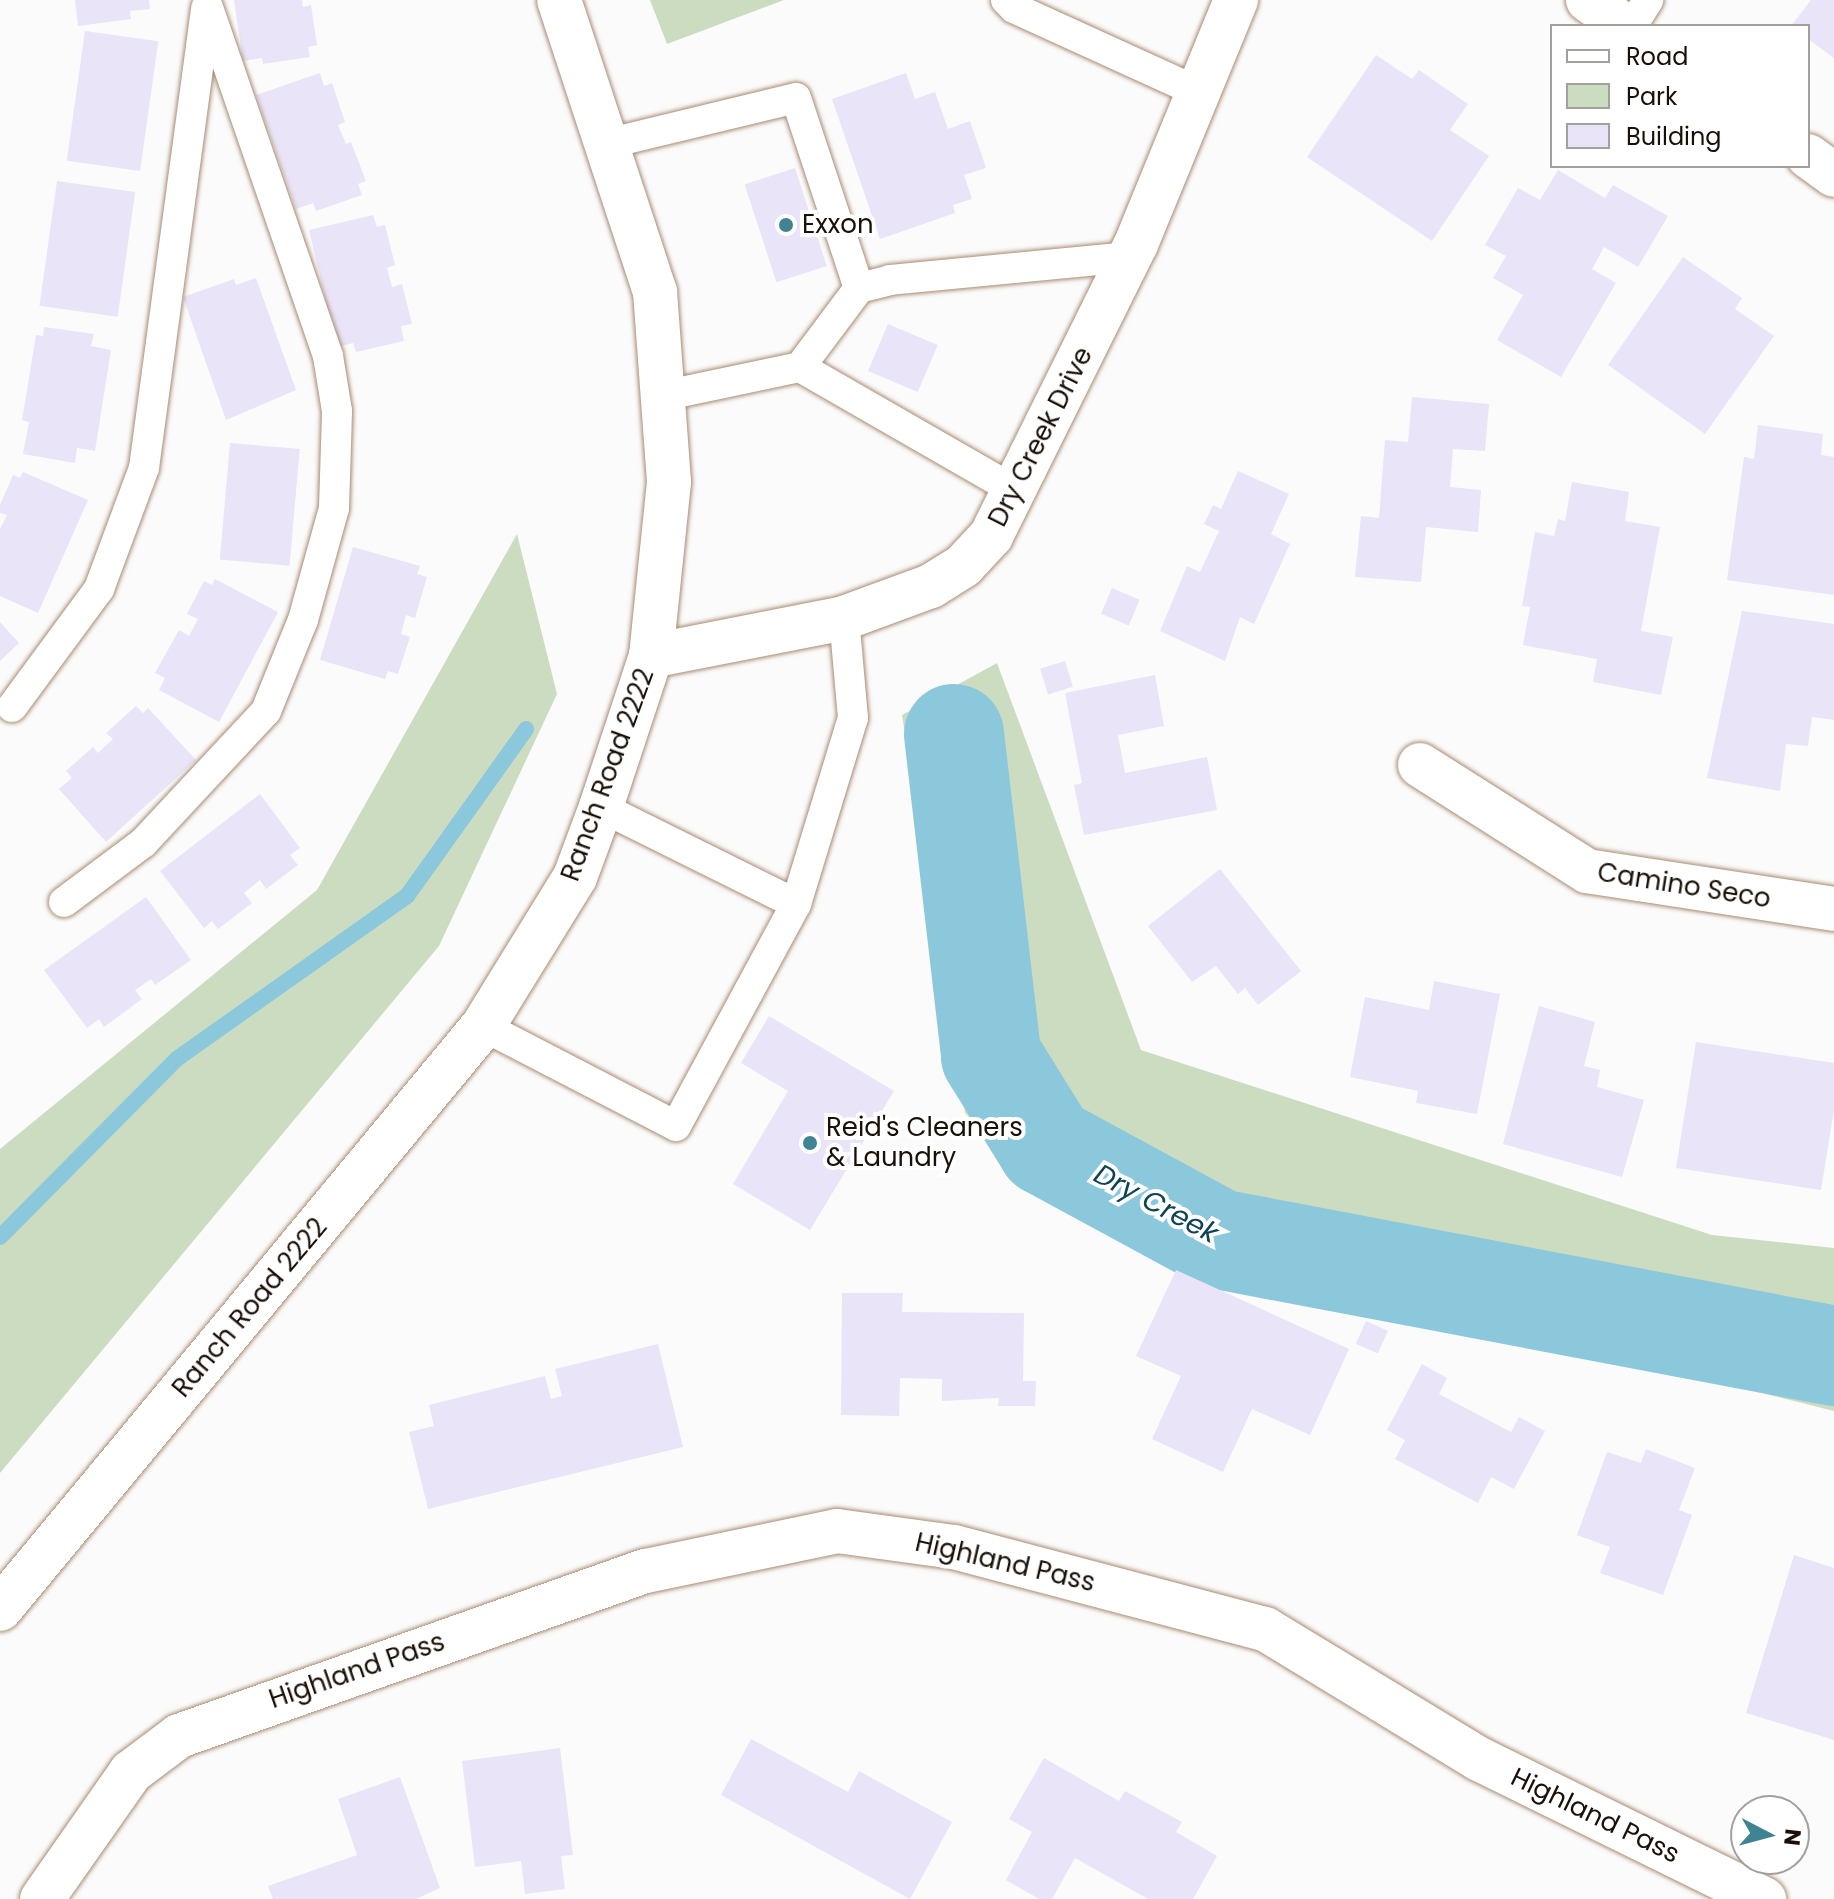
<!DOCTYPE html>
<style>
body{margin:0}
#map{position:relative;width:1834px;height:1899px;overflow:hidden;background:#fbfbfb;font-family:Poppins,sans-serif}
div>[style]{position:absolute}
[style*='--x']{left:calc(var(--x)*1px);top:calc(var(--y)*1px);width:calc(var(--w)*1px);rotate:calc(var(--a)*1deg)}
.green>*{inset:0;background:#ccdcc0}
.stream>*{height:16px;margin:-8px;padding:0 8px;transform-origin:8px;border-radius:8px;background:#8cc8dc}
.river>*{height:100px;margin:-50px;padding:0 50px;transform-origin:50px;border-radius:50px;background:#8cc8dc}
.building>*{inset:0;background:#e9e4f7;transform-origin:0 0}
.roads{filter:drop-shadow(0 0 2px #a88b72) drop-shadow(0 0 2px #a88b72)}
.lane>*{height:30px;margin:-15px;padding:0 15px;transform-origin:15px;border-radius:15px;background:#fff}
.street>*{height:44px;margin:-22px;padding:0 22px;transform-origin:22px;border-radius:22px;background:#fff}
.secondary>*{height:44px;margin:-22px;padding:0 22px;transform-origin:22px;border-radius:22px;background:#fff}
.primary>*{height:44px;margin:-22px;padding:0 22px;transform-origin:22px;border-radius:22px;background:#fff}
.dots>*{width:22px;height:22px;translate:-50% -50%;box-sizing:border-box;border:4px solid #fff;border-radius:50%}
span{translate:-50% -50%;white-space:nowrap;text-align:center;line-height:1.15;-webkit-text-stroke:8px #fff;paint-order:stroke}
.poi-label{font-size:26px;color:#1a1007}
.left{translate:0 -50%;text-align:left}
.street-label{font-size:26px;color:#1a1007}
.water-label{font-size:28px;color:#0d4352;font-style:italic}
.legend{position:absolute;left:1550px;top:24px;width:260px;height:144px;box-sizing:border-box;background:#fff;border:2px solid #a39f9c;margin:0;padding:10px 14px;list-style:none;font-size:24px;color:#1a1007}
.legend li{display:flex;align-items:center;gap:16px;height:40px}
.legend b{width:40px;border:2px solid #a39f9c}
.north{position:absolute;left:1730px;top:1795px;width:80px;height:80px;box-sizing:border-box;background:#fff;border:2px solid #a39f9c;border-radius:50%;rotate:96deg;font-size:22px;font-weight:700;line-height:32px;text-align:center;color:#1a1007}
.north::after{content:'';display:block;margin:auto;width:28px;height:36px;background:#408393;clip-path:polygon(50% 0,100% 100%,50% 72%,0 100%)}
</style>
<div id="map">
<div class="green">
<i style="clip-path:polygon(650px 0,784px 0,667px 44px)"></i>
<i style="clip-path:polygon(517px 534px,557px 694px,439px 946px,0 1473px,0 1149px,317px 890px)"></i>
<i style="clip-path:polygon(997px 663px,1141px 1050px,1712px 1235px,1834px 1248px,1834px 1411px,1404px 1303px,1179px 1253px,1061px 1209px,965px 1113px,902px 715px)"></i>
</div>
<div class="stream">
<i style="--x:0;--y:1237;--w:252;--a:-45.2"></i>
<i style="--x:178;--y:1058;--w:281;--a:-35.3"></i>
<i style="--x:407;--y:896;--w:205;--a:-54.5"></i>
</div>
<div class="river">
<i style="--x:954;--y:734;--w:324;--a:83.4"></i>
<i style="--x:991;--y:1056;--w:106;--a:58.1"></i>
<i style="--x:1047;--y:1146;--w:195;--a:28.5"></i>
<i style="--x:1218;--y:1239;--w:627;--a:10.75"></i>
</div>
<div class="building">
<i style="clip-path:polygon(75px 0,149px 0,150px 9px,130px 11px,131px 19px,78px 26px)"></i>
<i style="clip-path:polygon(234px 0,302px 0,303px 7px,311px 5px,317px 45px,308px 47px,310px 57px,263px 64px,262px 58px,243px 61px)"></i>
<i style="clip-path:polygon(1811px 0,1834px 0,1834px 58px,1808px 39px,1808px 26px,1791px 26px)"></i>
<i style="left:85px;top:31px;width:74px;height:131px;rotate:8deg"></i>
<i style="clip-path:polygon(1376px 55px,1412px 79px,1419px 70px,1468px 104px,1450px 130px,1489px 156px,1432px 241px,1307px 157px)"></i>
<i style="clip-path:polygon(320px 73px,324px 86px,332px 83px,345px 122px,338px 125px,346px 144px,351px 142px,366px 181px,358px 184px,362px 195px,316px 211px,313px 203px,296px 209px,256px 95px)"></i>
<i style="clip-path:polygon(906px 73px,915px 99px,935px 92px,948px 129px,970px 121px,986px 168px,964px 175px,972px 199px,953px 205px,955px 213px,880px 239px,832px 99px)"></i>
<i style="left:795px;top:168px;width:103px;height:53px;rotate:72deg"></i>
<i style="clip-path:polygon(1558px 170px,1605px 198px,1613px 185px,1668px 216px,1638px 267px,1604px 247px,1592px 269px,1616px 283px,1561px 377px,1497px 340px,1523px 295px,1493px 278px,1506px 256px,1485px 245px,1518px 188px,1540px 200px)"></i>
<i style="left:57px;top:181px;width:79px;height:126px;rotate:8deg"></i>
<i style="clip-path:polygon(373px 215px,377px 227px,385px 225px,395px 265px,387px 268px,392px 287px,402px 284px,412px 324px,401px 326px,404px 341px,356px 352px,353px 343px,337px 347px,309px 230px)"></i>
<i style="clip-path:polygon(1683px 257px,1742px 298px,1735px 309px,1774px 336px,1705px 434px,1608px 365px)"></i>
<i style="clip-path:polygon(256px 278px,296px 390px,226px 420px,183px 297px,234px 279px,236px 285px)"></i>
<i style="left:888px;top:324px;width:54px;height:51px;rotate:23deg"></i>
<i style="clip-path:polygon(44px 327px,94px 334px,91px 346px,111px 350px,95px 451px,77px 448px,75px 463px,23px 454px,29px 422px,22px 420px,36px 335px,43px 336px)"></i>
<i style="clip-path:polygon(1412px 397px,1489px 404px,1485px 451px,1453px 449px,1450px 487px,1481px 490px,1478px 532px,1426px 527px,1421px 582px,1355px 577px,1361px 516px,1379px 518px,1385px 440px,1408px 442px)"></i>
<i style="clip-path:polygon(1758px 425px,1823px 434px,1821px 455px,1834px 457px,1834px 595px,1727px 580px,1744px 457px,1754px 459px)"></i>
<i style="left:230px;top:443px;width:70px;height:117px;rotate:5deg"></i>
<i style="clip-path:polygon(1238px 471px,1289px 494px,1271px 534px,1290px 544px,1254px 624px,1240px 617px,1225px 661px,1160px 631px,1187px 566px,1200px 572px,1219px 531px,1204px 524px,1213px 505px,1221px 509px)"></i>
<i style="clip-path:polygon(23px 472px,88px 500px,38px 613px,0 596px,0 529px,7px 515px,0 513px,0 505px,13px 475px,20px 478px)"></i>
<i style="clip-path:polygon(1572px 482px,1629px 492px,1625px 521px,1660px 527px,1641px 631px,1673px 637px,1661px 695px,1593px 682px,1597px 659px,1523px 645px,1530px 607px,1522px 606px,1535px 532px,1554px 536px,1558px 519px,1565px 521px)"></i>
<i style="clip-path:polygon(353px 547px,420px 566px,417px 574px,427px 577px,415px 618px,406px 615px,401px 634px,410px 637px,398px 674px,388px 671px,385px 679px,320px 660px)"></i>
<i style="clip-path:polygon(215px 579px,278px 612px,219px 722px,159px 690px,165px 678px,155px 673px,179px 630px,189px 636px,198px 619px,187px 614px,204px 581px,212px 585px)"></i>
<i style="left:1112px;top:588px;width:30px;height:28px;rotate:23deg"></i>
<i style="clip-path:polygon(1742px 611px,1834px 624px,1834px 720px,1812px 717px,1808px 746px,1786px 744px,1780px 791px,1707px 778px)"></i>
<i style="clip-path:polygon(0 622px,19px 643px,0 661px)"></i>
<i style="left:1065px;top:661px;width:27px;height:26px;rotate:73deg"></i>
<i style="clip-path:polygon(1155px 675px,1164px 726px,1118px 735px,1125px 773px,1207px 757px,1217px 810px,1084px 835px,1074px 785px,1082px 783px,1065px 693px)"></i>
<i style="clip-path:polygon(136px 706px,143px 713px,148px 708px,196px 760px,106px 842px,59px 789px,72px 778px,66px 771px,93px 747px,98px 753px,113px 739px,106px 733px)"></i>
<i style="clip-path:polygon(260px 794px,300px 848px,290px 855px,298px 865px,266px 889px,260px 880px,244px 893px,252px 903px,218px 929px,212px 921px,204px 928px,160px 871px)"></i>
<i style="clip-path:polygon(1220px 869px,1301px 971px,1258px 1005px,1245px 988px,1238px 994px,1216px 966px,1192px 982px,1148px 926px)"></i>
<i style="clip-path:polygon(146px 897px,191px 960px,155px 985px,151px 979px,135px 990px,142px 999px,104px 1027px,99px 1019px,87px 1028px,44px 970px)"></i>
<i style="clip-path:polygon(1434px 981px,1500px 994px,1477px 1114px,1416px 1103px,1418px 1091px,1350px 1077px,1365px 997px,1429px 1010px)"></i>
<i style="clip-path:polygon(1539px 1006px,1595px 1022px,1584px 1066px,1600px 1070px,1597px 1087px,1644px 1100px,1622px 1177px,1503px 1144px)"></i>
<i style="clip-path:polygon(769px 1016px,894px 1091px,810px 1230px,733px 1184px,788px 1091px,741px 1063px)"></i>
<i style="clip-path:polygon(1696px 1042px,1834px 1063px,1834px 1110px,1821px 1190px,1676px 1168px)"></i>
<i style="clip-path:polygon(1176px 1270px,1349px 1349px,1310px 1435px,1252px 1409px,1223px 1472px,1152px 1439px,1181px 1376px,1136px 1356px)"></i>
<i style="clip-path:polygon(842px 1293px,903px 1293px,902px 1312px,1024px 1313px,1023px 1381px,1036px 1381px,1035px 1406px,998px 1406px,999px 1398px,942px 1401px,942px 1379px,900px 1378px,899px 1416px,841px 1415px)"></i>
<i style="left:1366px;top:1321px;width:24px;height:25px;rotate:24deg"></i>
<i style="clip-path:polygon(658px 1344px,683px 1447px,428px 1509px,409px 1432px,434px 1426px,429px 1405px,545px 1376px,551px 1399px,562px 1396px,555px 1369px)"></i>
<i style="clip-path:polygon(1422px 1364px,1447px 1378px,1439px 1394px,1511px 1432px,1519px 1417px,1545px 1431px,1514px 1489px,1491px 1477px,1478px 1503px,1395px 1459px,1405px 1440px,1387px 1430px)"></i>
<i style="clip-path:polygon(1646px 1449px,1695px 1468px,1679px 1510px,1692px 1515px,1663px 1595px,1600px 1573px,1610px 1547px,1577px 1535px,1607px 1452px,1641px 1463px)"></i>
<i style="clip-path:polygon(1794px 1555px,1834px 1568px,1834px 1740px,1746px 1713px)"></i>
<i style="clip-path:polygon(751px 1739px,848px 1792px,859px 1771px,952px 1822px,910px 1899px,721px 1795px)"></i>
<i style="clip-path:polygon(560px 1748px,573px 1855px,561px 1856px,565px 1889px,525px 1894px,521px 1861px,475px 1867px,462px 1761px)"></i>
<i style="clip-path:polygon(1044px 1758px,1119px 1801px,1125px 1791px,1182px 1822px,1176px 1832px,1217px 1856px,1193px 1899px,1148px 1899px,1075px 1858px,1052px 1899px,1039px 1899px,1006px 1880px,1032px 1832px,1009px 1819px)"></i>
<i style="clip-path:polygon(400px 1777px,440px 1888px,416px 1899px,273px 1899px,268px 1886px,357px 1855px,338px 1799px)"></i>
</div>
<div class="roads">
<div class="lane">
<i style="--x:1006;--y:0;--w:11;--a:45"></i>
<i style="--x:1014;--y:8;--w:202;--a:24.5"></i>
<i style="--x:1632;--y:26;--w:31;--a:-58"></i>
<i style="--x:606;--y:144;--w:195;--a:-13.6"></i>
<i style="--x:796;--y:98;--w:200;--a:71.7"></i>
<i style="--x:859;--y:288;--w:32;--a:-14"></i>
<i style="--x:890;--y:280;--w:241;--a:-5.5"></i>
<i style="--x:800;--y:367;--w:99;--a:-53.2"></i>
<i style="--x:662;--y:396;--w:141;--a:-11.9"></i>
<i style="--x:800;--y:367;--w:249;--a:29.9"></i>
<i style="--x:12;--y:707;--w:147;--a:-53.6"></i>
<i style="--x:99;--y:589;--w:129;--a:-69.6"></i>
<i style="--x:144;--y:468;--w:462;--a:-82.3"></i>
<i style="--x:64;--y:902;--w:99;--a:-36.8"></i>
<i style="--x:143;--y:843;--w:180;--a:-47"></i>
<i style="--x:266;--y:711;--w:98;--a:-67.9"></i>
<i style="--x:303;--y:620;--w:116;--a:-74.5"></i>
<i style="--x:334;--y:508;--w:97;--a:-88.2"></i>
<i style="--x:337;--y:411;--w:56;--a:-99.3"></i>
<i style="--x:328;--y:356;--w:371;--a:-109"></i>
<i style="--x:796;--y:904;--w:195;--a:-73"></i>
<i style="--x:853;--y:718;--w:100;--a:-95.1"></i>
<i style="--x:483;--y:1026;--w:217;--a:27.4"></i>
<i style="--x:676;--y:1126;--w:252;--a:-61.6"></i>
<i style="--x:796;--y:904;--w:218;--a:-153.6"></i>
</div>
<div class="street">
<i style="--x:1588;--y:0;--w:45;--a:35.1"></i>
<i style="--x:1808;--y:156;--w:32;--a:36"></i>
<i style="--x:1420;--y:765;--w:198;--a:32.4"></i>
<i style="--x:1587;--y:871;--w:250;--a:8.7"></i>
<i style="--x:42;--y:1899;--w:155;--a:-55"></i>
<i style="--x:131;--y:1772;--w:60;--a:-36.9"></i>
<i style="--x:179;--y:1736;--w:495;--a:-19.5"></i>
<i style="--x:646;--y:1571;--w:195;--a:-11.8"></i>
<i style="--x:837;--y:1531;--w:118;--a:7.8"></i>
<i style="--x:954;--y:1547;--w:322;--a:14.8"></i>
<i style="--x:1265;--y:1629;--w:250;--a:31.3"></i>
<i style="--x:1479;--y:1759;--w:318;--a:26.2"></i>
</div>
<div class="secondary">
<i style="--x:651;--y:656;--w:197;--a:-11.1"></i>
<i style="--x:844;--y:618;--w:93;--a:-20.2"></i>
<i style="--x:931;--y:586;--w:39;--a:-32"></i>
<i style="--x:964;--y:565;--w:40;--a:-47"></i>
<i style="--x:991;--y:536;--w:326;--a:-63.6"></i>
<i style="--x:1136;--y:244;--w:264;--a:-67.7"></i>
</div>
<div class="primary">
<i style="--x:0;--y:1609;--w:757;--a:-50.36"></i>
<i style="--x:483;--y:1026;--w:175;--a:-58.3"></i>
<i style="--x:575;--y:877;--w:75;--a:-69.6"></i>
<i style="--x:601;--y:807;--w:159;--a:-71.7"></i>
<i style="--x:651;--y:656;--w:175;--a:-84.1"></i>
<i style="--x:669;--y:482;--w:191;--a:-94.2"></i>
<i style="--x:655;--y:292;--w:307;--a:-108.2"></i>
</div>
</div>
<div class="dots">
<i style="left:786px;top:225px;background:#408393"></i>
<i style="left:810px;top:1143px;background:#408393"></i>
</div>
<div class="poi-label">
<span class="left" style="left:802px;top:225px">Exxon</span>
<span class="left" style="left:826px;top:1143px">Reid's Cleaners<br>&amp; Laundry</span>
</div>
<div class="street-label">
<span style="left:1041px;top:437px;rotate:-63deg">Dry Creek Drive</span>
<span style="left:608px;top:775px;rotate:-70deg">Ranch Road 2222</span>
<span style="left:1684px;top:886px;rotate:9deg">Camino Seco</span>
<span style="left:250px;top:1308px;rotate:-50deg">Ranch Road 2222</span>
<span style="left:1005px;top:1563px;rotate:13deg">Highland Pass</span>
<span style="left:357px;top:1671px;rotate:-19deg">Highland Pass</span>
<span style="left:1595px;top:1816px;rotate:26deg">Highland Pass</span>
</div>
<div class="water-label">
<span style="left:1156px;top:1204px;rotate:28deg">Dry Creek</span>
</div>
<ul class="legend">
<li><b style="height:10px;background:#fff"></b>Road</li>
<li><b style="height:22px;background:#ccdcc0"></b>Park</li>
<li><b style="height:22px;background:#e9e4f7"></b>Building</li>
</ul>
<div class="north">N</div>
</div>
